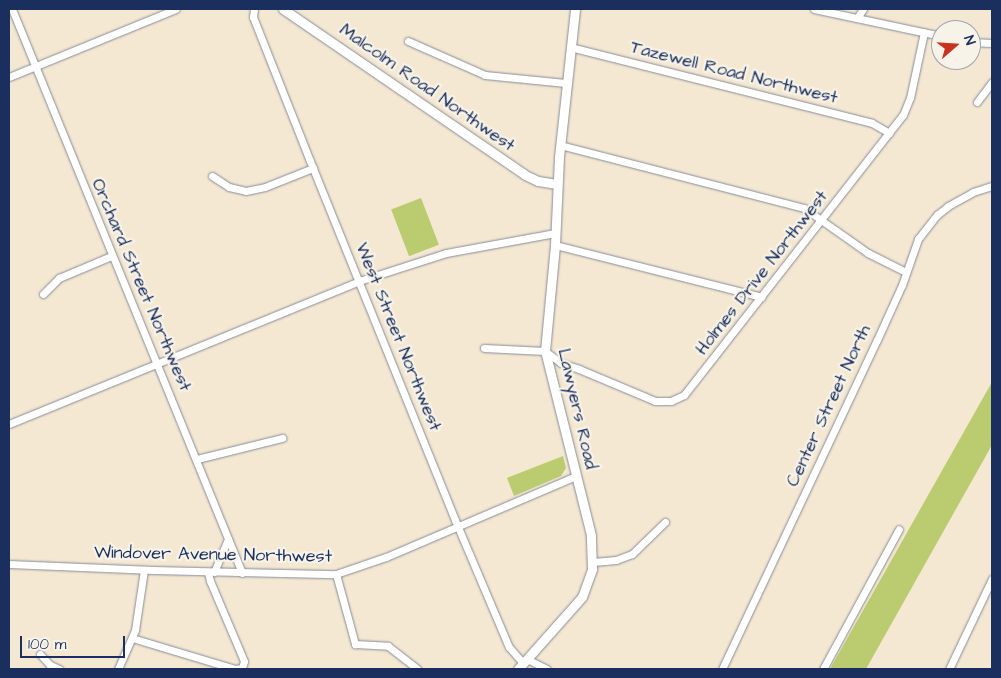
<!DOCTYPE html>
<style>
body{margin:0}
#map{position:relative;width:1001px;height:678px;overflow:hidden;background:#f4e8d2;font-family:"Architects Daughter",sans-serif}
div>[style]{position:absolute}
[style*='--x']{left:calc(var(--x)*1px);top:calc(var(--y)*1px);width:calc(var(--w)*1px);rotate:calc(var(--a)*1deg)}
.green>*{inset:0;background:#bacc6f;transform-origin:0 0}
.roads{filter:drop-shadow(0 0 1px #888c98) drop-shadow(0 0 1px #888c98)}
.minor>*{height:7px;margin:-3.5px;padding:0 3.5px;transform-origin:3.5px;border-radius:3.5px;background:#fff}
.major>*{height:9px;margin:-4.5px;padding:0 4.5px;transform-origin:4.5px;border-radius:4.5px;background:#fff}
span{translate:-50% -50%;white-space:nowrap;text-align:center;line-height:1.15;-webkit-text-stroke:4.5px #f7f3e8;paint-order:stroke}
.street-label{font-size:18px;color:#1b2f5e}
.frame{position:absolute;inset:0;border:10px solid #1b2f5e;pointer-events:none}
.north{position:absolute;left:931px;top:20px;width:50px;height:50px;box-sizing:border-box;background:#f7f3e8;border:1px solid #9fa5b1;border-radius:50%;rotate:71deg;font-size:14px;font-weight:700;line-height:20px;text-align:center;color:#1b2f5e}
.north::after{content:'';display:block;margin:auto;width:18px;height:22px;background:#c8321e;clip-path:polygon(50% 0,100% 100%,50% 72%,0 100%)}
.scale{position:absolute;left:20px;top:636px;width:105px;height:22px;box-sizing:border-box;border:2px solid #1b2f5e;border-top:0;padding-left:6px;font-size:15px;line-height:18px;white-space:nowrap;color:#1b2f5e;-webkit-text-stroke:4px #f7f3e8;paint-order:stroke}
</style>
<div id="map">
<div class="green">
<i style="left:421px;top:198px;width:50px;height:32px;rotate:69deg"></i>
<i style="clip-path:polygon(992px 382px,992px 445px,866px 669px,830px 669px)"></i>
<i style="clip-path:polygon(563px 456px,566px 468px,561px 476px,514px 496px,507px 478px)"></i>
</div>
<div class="roads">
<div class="minor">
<i style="--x:12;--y:9;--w:609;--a:67.81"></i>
<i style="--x:254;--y:9;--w:8;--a:97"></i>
<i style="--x:253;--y:17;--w:155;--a:68.4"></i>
<i style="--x:310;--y:161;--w:387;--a:68"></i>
<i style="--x:455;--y:520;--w:138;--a:67"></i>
<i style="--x:509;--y:647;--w:21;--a:49"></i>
<i style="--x:814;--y:9;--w:130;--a:12"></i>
<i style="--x:857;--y:18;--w:11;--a:-56"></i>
<i style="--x:408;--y:41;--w:84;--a:23.8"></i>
<i style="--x:485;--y:75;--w:81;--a:5.6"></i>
<i style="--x:971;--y:42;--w:21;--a:3"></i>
<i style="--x:570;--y:47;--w:311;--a:14.1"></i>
<i style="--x:872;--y:123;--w:20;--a:30"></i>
<i style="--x:9;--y:77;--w:180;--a:-22.2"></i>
<i style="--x:977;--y:102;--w:25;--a:-53"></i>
<i style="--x:560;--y:145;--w:252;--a:14.5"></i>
<i style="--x:804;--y:208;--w:78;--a:35.1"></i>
<i style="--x:868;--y:253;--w:42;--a:26.6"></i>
<i style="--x:212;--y:176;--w:20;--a:33"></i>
<i style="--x:229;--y:187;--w:17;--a:13"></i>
<i style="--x:246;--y:191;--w:19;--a:-12"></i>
<i style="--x:265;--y:187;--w:52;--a:-21.6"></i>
<i style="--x:555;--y:245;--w:213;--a:14.1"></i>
<i style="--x:43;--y:294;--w:23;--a:-45"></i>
<i style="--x:59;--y:278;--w:56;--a:-22.9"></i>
<i style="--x:484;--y:348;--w:61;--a:2.8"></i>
<i style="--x:545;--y:351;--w:20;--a:37"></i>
<i style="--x:561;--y:363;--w:19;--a:18"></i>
<i style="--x:579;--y:369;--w:82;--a:22.8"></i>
<i style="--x:655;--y:401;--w:16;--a:0"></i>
<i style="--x:671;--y:401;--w:14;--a:-25"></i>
<i style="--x:684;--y:395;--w:355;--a:-52"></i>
<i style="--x:903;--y:115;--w:18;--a:-68"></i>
<i style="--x:910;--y:98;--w:67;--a:-78"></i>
<i style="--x:9;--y:424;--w:378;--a:-22.2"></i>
<i style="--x:359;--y:281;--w:91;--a:-17.8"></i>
<i style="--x:446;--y:253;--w:111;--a:-10.4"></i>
<i style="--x:197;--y:459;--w:88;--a:-13.9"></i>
<i style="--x:593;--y:562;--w:23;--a:-5"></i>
<i style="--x:616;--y:560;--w:17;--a:-21"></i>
<i style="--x:632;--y:554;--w:46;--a:-44.1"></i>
<i style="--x:9;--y:564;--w:144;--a:2.4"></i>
<i style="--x:153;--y:570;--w:183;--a:1.3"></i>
<i style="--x:336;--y:574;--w:53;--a:-18.8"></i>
<i style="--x:386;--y:557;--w:207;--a:-23.1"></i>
<i style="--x:214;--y:572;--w:36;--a:-67"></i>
<i style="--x:336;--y:574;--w:73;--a:74.8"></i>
<i style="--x:355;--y:644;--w:33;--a:3"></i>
<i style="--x:388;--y:646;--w:37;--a:38"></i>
<i style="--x:132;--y:638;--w:108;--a:16.8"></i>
<i style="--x:235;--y:669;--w:7;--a:-8"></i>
<i style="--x:242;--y:668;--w:7;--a:-74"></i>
<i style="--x:244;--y:661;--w:87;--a:-113"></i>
<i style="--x:210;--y:581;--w:9;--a:-103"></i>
<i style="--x:40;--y:654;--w:15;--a:48"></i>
<i style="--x:50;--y:665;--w:10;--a:24"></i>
<i style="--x:527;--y:659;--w:22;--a:27"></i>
<i style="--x:118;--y:669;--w:43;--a:-66.4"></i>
<i style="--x:135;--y:630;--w:61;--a:-81.5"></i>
<i style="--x:722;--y:669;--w:364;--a:-64.8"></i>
<i style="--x:877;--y:340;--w:60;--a:-65.6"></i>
<i style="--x:902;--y:285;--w:49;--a:-70.8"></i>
<i style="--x:918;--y:239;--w:31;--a:-52"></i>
<i style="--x:937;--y:215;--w:14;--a:-39"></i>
<i style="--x:948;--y:206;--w:29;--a:-29"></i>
<i style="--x:973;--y:192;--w:20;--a:-18"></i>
<i style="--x:823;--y:669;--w:159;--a:-61.5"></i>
<i style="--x:949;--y:669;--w:100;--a:-64.5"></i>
</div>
<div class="major">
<i style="--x:283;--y:9;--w:293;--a:34.4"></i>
<i style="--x:525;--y:175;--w:14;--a:25"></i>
<i style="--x:538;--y:181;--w:19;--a:9"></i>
<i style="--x:518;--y:669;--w:96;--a:-48.4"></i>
<i style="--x:582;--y:597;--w:30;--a:-70"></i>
<i style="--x:592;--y:569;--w:34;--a:-92"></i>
<i style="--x:591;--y:535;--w:190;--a:-104"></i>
<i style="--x:545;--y:351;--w:106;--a:-84.6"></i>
<i style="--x:555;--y:245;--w:88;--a:-87.4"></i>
<i style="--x:559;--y:157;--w:149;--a:-83.8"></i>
</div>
</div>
<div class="street-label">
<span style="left:734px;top:73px;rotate:14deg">Tazewell Road Northwest</span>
<span style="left:427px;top:88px;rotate:35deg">Malcolm Road Northwest</span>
<span style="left:762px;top:273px;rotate:-52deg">Holmes Drive Northwest</span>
<span style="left:141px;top:285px;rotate:67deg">Orchard Street Northwest</span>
<span style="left:398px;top:337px;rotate:68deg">West Street Northwest</span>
<span style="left:829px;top:406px;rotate:-65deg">Center Street North</span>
<span style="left:577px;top:409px;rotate:77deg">Lawyers Road</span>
<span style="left:213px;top:555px;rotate:1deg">Windover Avenue Northwest</span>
</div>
<div class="frame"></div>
<div class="north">N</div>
<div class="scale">100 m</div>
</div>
